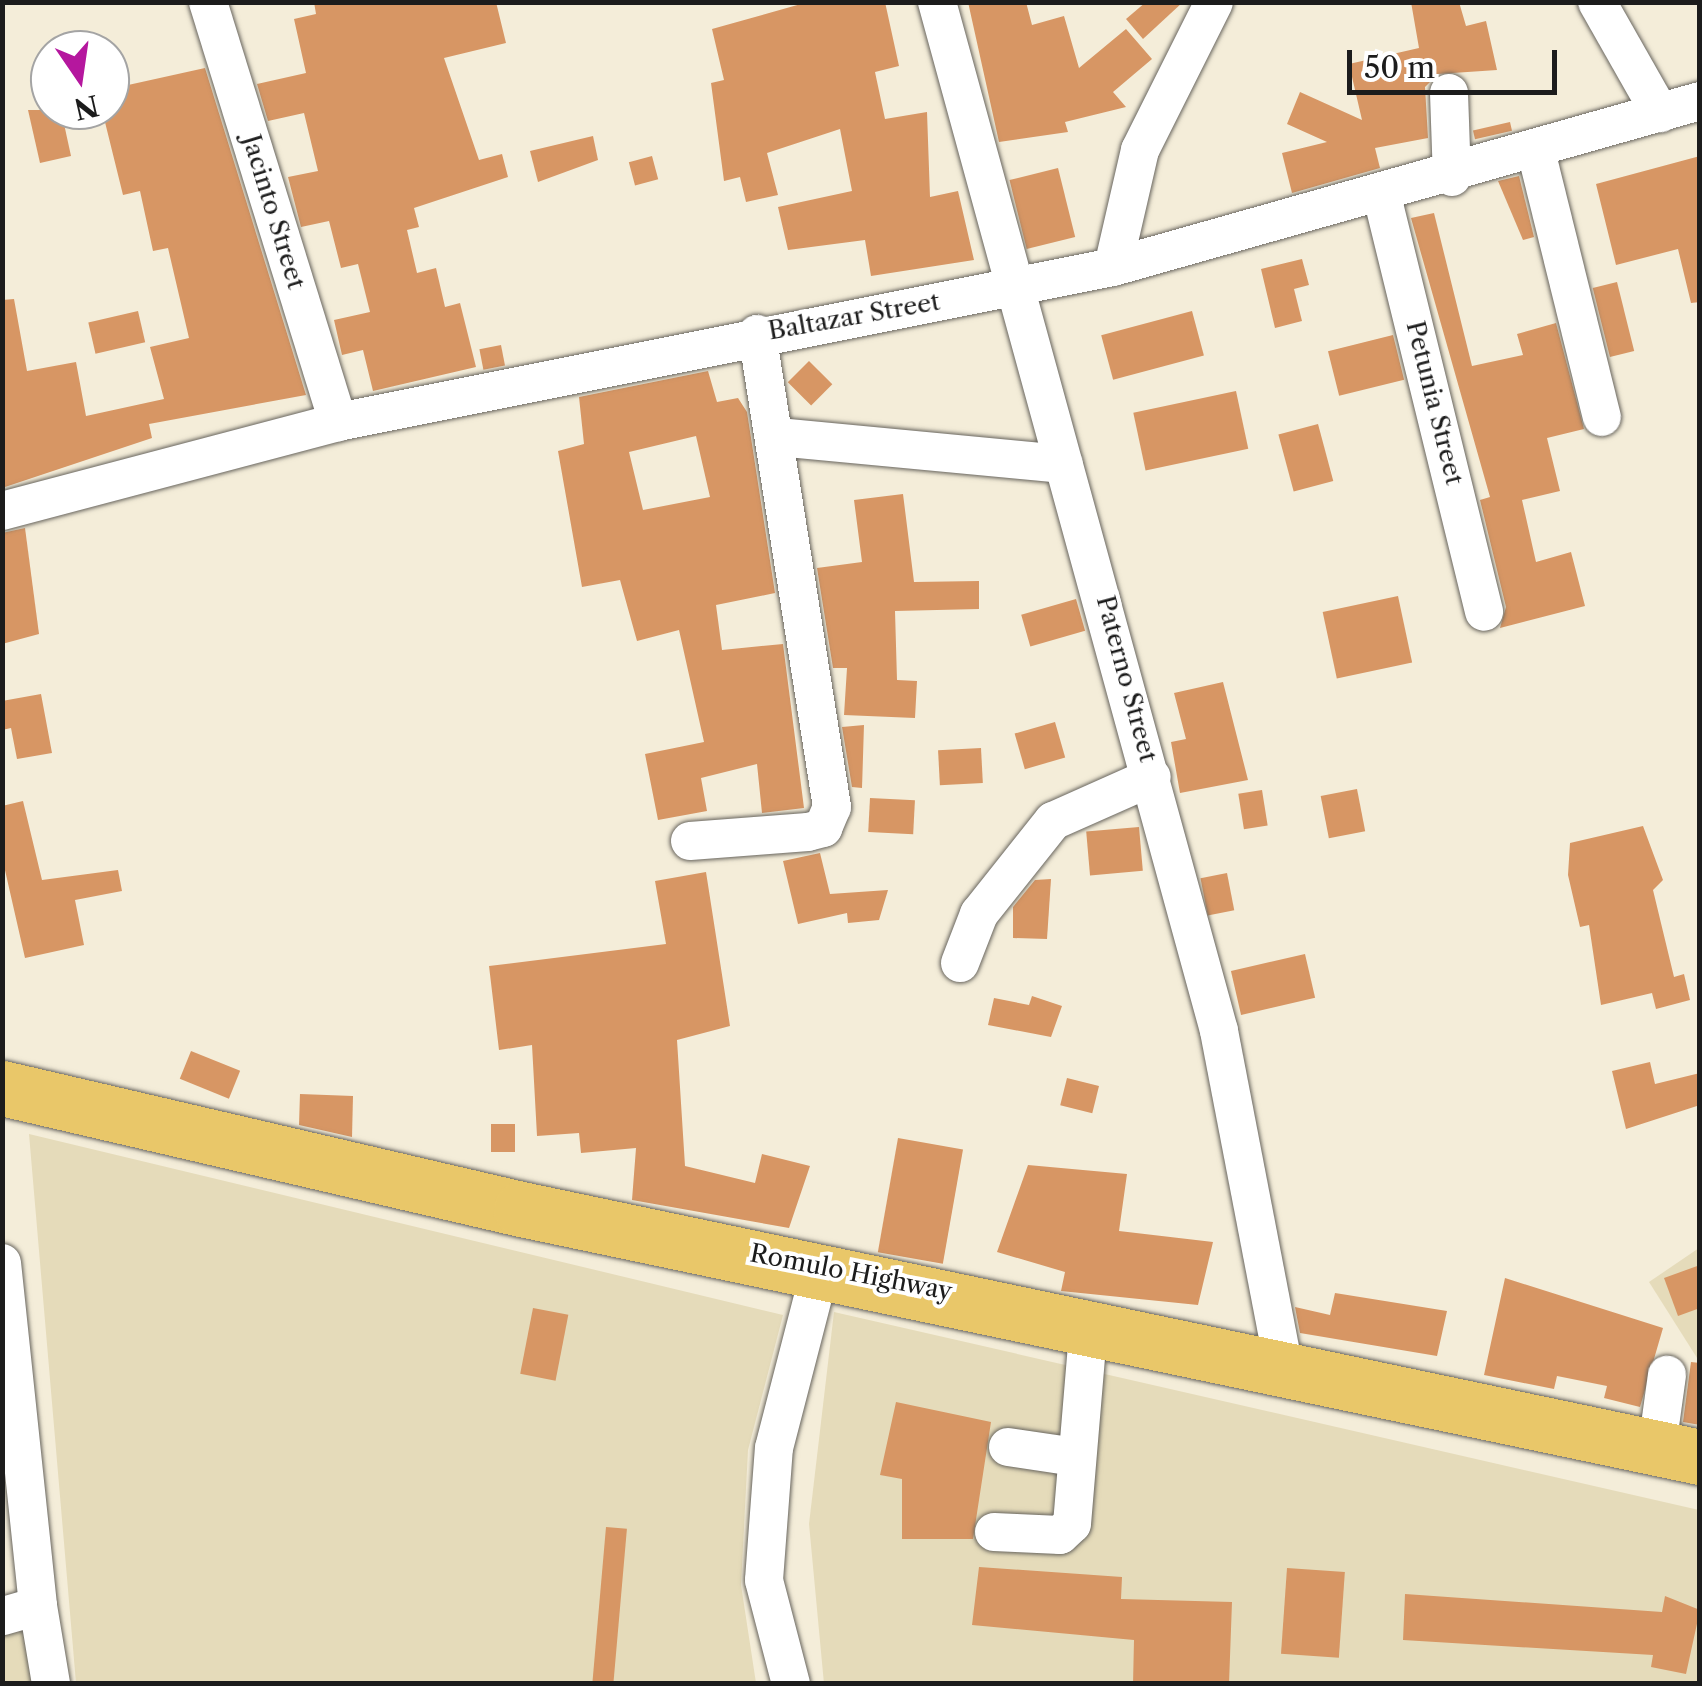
<!DOCTYPE html>
<style>
body{margin:0}
#map{position:relative;width:1702px;height:1686px;overflow:hidden;background:#f4edd9;font-family:"Libre Caslon Text",serif}
div>[style]{position:absolute}
[style*='--x']{left:calc(var(--x)*1px);top:calc(var(--y)*1px);width:calc(var(--w)*1px);rotate:calc(var(--a)*1deg)}
.built>*{inset:0;background:#e5dbba}
.building>*{inset:0;background:#d79664;transform-origin:0 0}
.roads{filter:drop-shadow(0 0 2px #68655e) drop-shadow(0 0 2px #68655e)}
.minor>*{height:38px;margin:-19px;padding:0 19px;transform-origin:19px;border-radius:19px;background:#fff}
.highway>*{height:55px;margin:-27.5px;padding:0 27.5px;transform-origin:27.5px;border-radius:27.5px;background:#e9c769}
span{translate:-50% -50%;white-space:nowrap;text-align:center;line-height:1.15;-webkit-text-stroke:8px #fff;paint-order:stroke}
.street-label{font-size:25px;color:#1c1c1c}
.frame{position:absolute;inset:0;border:5px solid #1c1c1c;pointer-events:none}
.north{position:absolute;left:30px;top:30px;width:100px;height:100px;box-sizing:border-box;background:#fff;border:2px solid #a4a4a4;border-radius:50%;rotate:167deg;font-size:28px;font-weight:700;line-height:40px;text-align:center;color:#1c1c1c}
.north::after{content:'';display:block;margin:auto;width:35px;height:45px;background:#b5179e;clip-path:polygon(50% 0,100% 100%,50% 72%,0 100%)}
.scale{position:absolute;left:1347px;top:50px;width:210px;height:45px;box-sizing:border-box;border:5px solid #1c1c1c;border-top:0;padding-left:12px;font-size:30px;line-height:35px;white-space:nowrap;color:#1c1c1c;-webkit-text-stroke:8px #fff;paint-order:stroke}
</style>
<div id="map">
<div class="built">
<i style="clip-path:polygon(29px 1134px,783px 1315px,748px 1450px,741px 1585px,756px 1683px,76px 1683px)"></i>
<i style="clip-path:polygon(1699px 1248px,1699px 1361px,1649px 1282px)"></i>
<i style="clip-path:polygon(834px 1312px,1699px 1510px,1699px 1683px,824px 1684px,809px 1524px)"></i>
<i style="clip-path:polygon(47px 1622px,56px 1683px,3px 1684px,3px 1635px)"></i>
</div>
<div class="building">
<i style="clip-path:polygon(314px 2px,496px 2px,506px 43px,444px 58px,479px 160px,502px 154px,508px 177px,414px 208px,419px 227px,407px 230px,417px 273px,436px 268px,445px 307px,460px 303px,476px 367px,373px 391px,363px 350px,342px 355px,334px 320px,370px 312px,358px 264px,341px 268px,329px 221px,301px 227px,288px 177px,318px 171px,304px 113px,268px 121px,257px 84px,306px 73px,294px 19px,316px 14px)"></i>
<i style="clip-path:polygon(808px 2px,885px 2px,899px 66px,875px 72px,885px 119px,927px 112px,930px 197px,958px 191px,974px 260px,871px 276px,865px 240px,788px 250px,778px 207px,852px 191px,840px 129px,767px 153px,778px 195px,746px 202px,740px 177px,724px 181px,711px 83px,724px 80px,712px 29px)"></i>
<i style="clip-path:polygon(968px 2px,1026px 2px,1032px 25px,1064px 16px,1079px 68px,1126px 29px,1152px 59px,1113px 92px,1126px 107px,1065px 122px,1068px 132px,999px 142px)"></i>
<i style="clip-path:polygon(1146px 2px,1183px 2px,1143px 39px,1126px 19px)"></i>
<i style="clip-path:polygon(1411px 2px,1459px 2px,1466px 26px,1486px 21px,1497px 70px,1438px 74px,1425px 87px,1428px 138px,1375px 148px,1380px 168px,1292px 193px,1282px 153px,1327px 142px,1287px 124px,1300px 92px,1362px 120px,1349px 64px,1419px 48px)"></i>
<i style="clip-path:polygon(205px 68px,306px 395px,149px 424px,152px 438px,2px 488px,2px 300px,14px 299px,27px 371px,76px 362px,86px 416px,164px 399px,150px 347px,189px 338px,168px 248px,153px 251px,140px 191px,123px 195px,102px 110px,110px 110px,110px 89px)"></i>
<i style="clip-path:polygon(28px 110px,61px 110px,71px 156px,40px 163px)"></i>
<i style="left:1510px;top:122px;width:9px;height:38px;rotate:77deg"></i>
<i style="clip-path:polygon(593px 136px,598px 160px,538px 182px,530px 151px)"></i>
<i style="left:652px;top:156px;width:24px;height:24px;rotate:75deg"></i>
<i style="clip-path:polygon(1700px 156px,1700px 302px,1691px 303px,1678px 249px,1616px 265px,1596px 184px)"></i>
<i style="left:1058px;top:168px;width:71px;height:50px;rotate:76deg"></i>
<i style="clip-path:polygon(1519px 176px,1534px 237px,1523px 240px,1498px 181px)"></i>
<i style="clip-path:polygon(1434px 213px,1472px 366px,1523px 355px,1517px 334px,1556px 323px,1584px 429px,1547px 438px,1560px 491px,1522px 500px,1536px 562px,1571px 552px,1585px 606px,1500px 628px,1506px 607px,1480px 500px,1490px 497px,1411px 218px)"></i>
<i style="clip-path:polygon(1302px 259px,1309px 285px,1294px 289px,1302px 321px,1275px 328px,1261px 269px)"></i>
<i style="left:1617px;top:282px;width:71px;height:25px;rotate:76deg"></i>
<i style="left:138px;top:311px;width:32px;height:51px;rotate:77deg"></i>
<i style="left:1192px;top:311px;width:46px;height:94px;rotate:75deg"></i>
<i style="left:1393px;top:335px;width:46px;height:67px;rotate:76deg"></i>
<i style="left:501px;top:345px;width:21px;height:22px;rotate:79deg"></i>
<i style="left:809px;top:361px;width:33px;height:30px;rotate:45deg"></i>
<i style="clip-path:polygon(evenodd,708px 371px,717px 402px,738px 398px,747px 412px,775px 593px,716px 605px,722px 650px,783px 644px,804px 808px,762px 813px,757px 764px,701px 778px,707px 811px,658px 820px,645px 754px,704px 742px,679px 630px,637px 641px,620px 580px,582px 587px,558px 451px,584px 444px,579px 397px,708px 371px,696px 436px,710px 497px,643px 510px,629px 452px,696px 436px)"></i>
<i style="left:1236px;top:391px;width:59px;height:105px;rotate:78deg"></i>
<i style="left:1318px;top:424px;width:59px;height:41px;rotate:75deg"></i>
<i style="clip-path:polygon(903px 494px,914px 582px,979px 581px,979px 609px,895px 611px,897px 680px,917px 681px,915px 718px,844px 715px,847px 668px,833px 668px,817px 568px,862px 562px,854px 500px)"></i>
<i style="clip-path:polygon(25px 528px,39px 634px,2px 644px,2px 533px)"></i>
<i style="left:1398px;top:596px;width:68px;height:77px;rotate:78deg"></i>
<i style="left:1076px;top:599px;width:33px;height:57px;rotate:74deg"></i>
<i style="clip-path:polygon(1223px 682px,1248px 780px,1180px 793px,1171px 742px,1186px 739px,1174px 693px)"></i>
<i style="clip-path:polygon(41px 694px,52px 753px,17px 759px,11px 728px,2px 730px,2px 701px)"></i>
<i style="left:1055px;top:722px;width:37px;height:42px;rotate:74deg"></i>
<i style="clip-path:polygon(864px 725px,862px 788px,852px 787px,842px 727px)"></i>
<i style="left:981px;top:748px;width:35px;height:43px;rotate:87deg"></i>
<i style="left:1357px;top:789px;width:43px;height:37px;rotate:79deg"></i>
<i style="left:1262px;top:790px;width:36px;height:24px;rotate:81deg"></i>
<i style="left:870px;top:798px;width:45px;height:34px;rotate:3deg"></i>
<i style="clip-path:polygon(23px 801px,42px 880px,118px 870px,122px 891px,75px 900px,84px 945px,25px 958px,2px 857px,2px 806px)"></i>
<i style="clip-path:polygon(1643px 826px,1663px 880px,1653px 890px,1674px 977px,1684px 974px,1690px 1000px,1656px 1009px,1652px 993px,1601px 1005px,1589px 925px,1580px 927px,1568px 875px,1570px 843px)"></i>
<i style="left:1139px;top:827px;width:44px;height:53px;rotate:85deg"></i>
<i style="clip-path:polygon(820px 853px,830px 894px,888px 890px,879px 920px,848px 923px,847px 913px,798px 924px,783px 861px)"></i>
<i style="clip-path:polygon(706px 872px,730px 1026px,677px 1040px,685px 1166px,755px 1183px,762px 1154px,810px 1166px,789px 1228px,632px 1200px,636px 1148px,581px 1153px,579px 1133px,537px 1136px,532px 1045px,499px 1050px,489px 966px,666px 944px,655px 881px)"></i>
<i style="left:1227px;top:873px;width:38px;height:27px;rotate:79deg"></i>
<i style="clip-path:polygon(1051px 879px,1047px 939px,1013px 938px,1013px 907px,1035px 880px)"></i>
<i style="left:1305px;top:954px;width:45px;height:76px;rotate:77deg"></i>
<i style="clip-path:polygon(1032px 996px,1062px 1006px,1051px 1037px,988px 1025px,994px 998px,1029px 1005px)"></i>
<i style="left:191px;top:1051px;width:53px;height:30px;rotate:22deg"></i>
<i style="clip-path:polygon(1650px 1062px,1655px 1084px,1700px 1073px,1700px 1105px,1626px 1129px,1612px 1071px)"></i>
<i style="left:1067px;top:1078px;width:33px;height:28px;rotate:14deg"></i>
<i style="clip-path:polygon(300px 1094px,353px 1096px,352px 1137px,299px 1125px)"></i>
<i style="left:491px;top:1124px;width:24px;height:28px"></i>
<i style="left:898px;top:1138px;width:66px;height:116px;rotate:10deg"></i>
<i style="clip-path:polygon(1028px 1165px,1127px 1174px,1119px 1231px,1213px 1242px,1198px 1305px,1061px 1291px,1065px 1272px,997px 1252px)"></i>
<i style="clip-path:polygon(1700px 1265px,1700px 1308px,1678px 1316px,1664px 1278px)"></i>
<i style="clip-path:polygon(1505px 1278px,1663px 1328px,1640px 1407px,1604px 1398px,1607px 1386px,1557px 1376px,1554px 1389px,1484px 1375px)"></i>
<i style="clip-path:polygon(1335px 1293px,1447px 1311px,1437px 1356px,1300px 1333px,1295px 1307px,1330px 1315px)"></i>
<i style="left:533px;top:1308px;width:36px;height:67px;rotate:11deg"></i>
<i style="clip-path:polygon(1691px 1362px,1700px 1363px,1700px 1425px,1683px 1422px)"></i>
<i style="clip-path:polygon(896px 1402px,991px 1422px,973px 1539px,902px 1539px,902px 1479px,880px 1475px)"></i>
<i style="left:606px;top:1527px;width:21px;height:157px;rotate:5deg"></i>
<i style="clip-path:polygon(979px 1567px,1122px 1577px,1121px 1599px,1232px 1602px,1229px 1684px,1133px 1684px,1134px 1640px,972px 1625px)"></i>
<i style="left:1287px;top:1568px;width:58px;height:86px;rotate:4deg"></i>
<i style="clip-path:polygon(1405px 1594px,1662px 1612px,1665px 1596px,1700px 1610px,1686px 1674px,1651px 1667px,1653px 1655px,1403px 1640px)"></i>
</div>
<div class="roads">
<div class="minor">
<i style="--x:208;--y:2;--w:440;--a:72.8"></i>
<i style="--x:937;--y:2;--w:1067;--a:74.67"></i>
<i style="--x:1219;--y:1031;--w:338;--a:79.1"></i>
<i style="--x:1597;--y:2;--w:128;--a:60.4"></i>
<i style="--x:1449;--y:93;--w:84;--a:88"></i>
<i style="--x:1536;--y:151;--w:274;--a:76.1"></i>
<i style="--x:1382;--y:196;--w:428;--a:76.2"></i>
<i style="--x:1113;--y:267;--w:120;--a:-77"></i>
<i style="--x:1140;--y:150;--w:165;--a:-63.4"></i>
<i style="--x:778;--y:437;--w:287;--a:5.4"></i>
<i style="--x:2;--y:511;--w:348;--a:-14.8"></i>
<i style="--x:338;--y:422;--w:790;--a:-11.31"></i>
<i style="--x:1113;--y:267;--w:610;--a:-15.79"></i>
<i style="--x:690;--y:841;--w:118;--a:-4.4"></i>
<i style="--x:808;--y:832;--w:16;--a:-15"></i>
<i style="--x:823;--y:828;--w:23;--a:-67"></i>
<i style="--x:832;--y:807;--w:479;--a:-99"></i>
<i style="--x:960;--y:963;--w:53;--a:-68.8"></i>
<i style="--x:979;--y:914;--w:119;--a:-51.5"></i>
<i style="--x:1053;--y:821;--w:108;--a:-24"></i>
<i style="--x:2;--y:1263;--w:345;--a:84"></i>
<i style="--x:38;--y:1606;--w:37;--a:164"></i>
<i style="--x:1008;--y:1447;--w:69;--a:8.4"></i>
<i style="--x:1657;--y:1447;--w:73;--a:-82.1"></i>
<i style="--x:994;--y:1532;--w:66;--a:2.6"></i>
<i style="--x:1060;--y:1535;--w:16;--a:-43"></i>
<i style="--x:1072;--y:1524;--w:203;--a:-85.2"></i>
<i style="--x:38;--y:1606;--w:79;--a:80.5"></i>
<i style="--x:791;--y:1684;--w:107;--a:-104.6"></i>
<i style="--x:764;--y:1580;--w:132;--a:-85.7"></i>
<i style="--x:774;--y:1448;--w:188;--a:-75.5"></i>
</div>
<div class="highway">
<i style="--x:2;--y:1088;--w:533;--a:13.12"></i>
<i style="--x:521;--y:1209;--w:1205;--a:11.88"></i>
</div>
</div>
<div class="street-label">
<span style="left:273px;top:212px;rotate:73deg">Jacinto Street</span>
<span style="left:854px;top:317px;rotate:-10deg">Baltazar Street</span>
<span style="left:1434px;top:403px;rotate:76deg">Petunia Street</span>
<span style="left:1126px;top:679px;rotate:75deg">Paterno Street</span>
<span style="left:851px;top:1273px;rotate:11deg">Romulo Highway</span>
</div>
<div class="frame"></div>
<div class="north">N</div>
<div class="scale">50 m</div>
</div>
